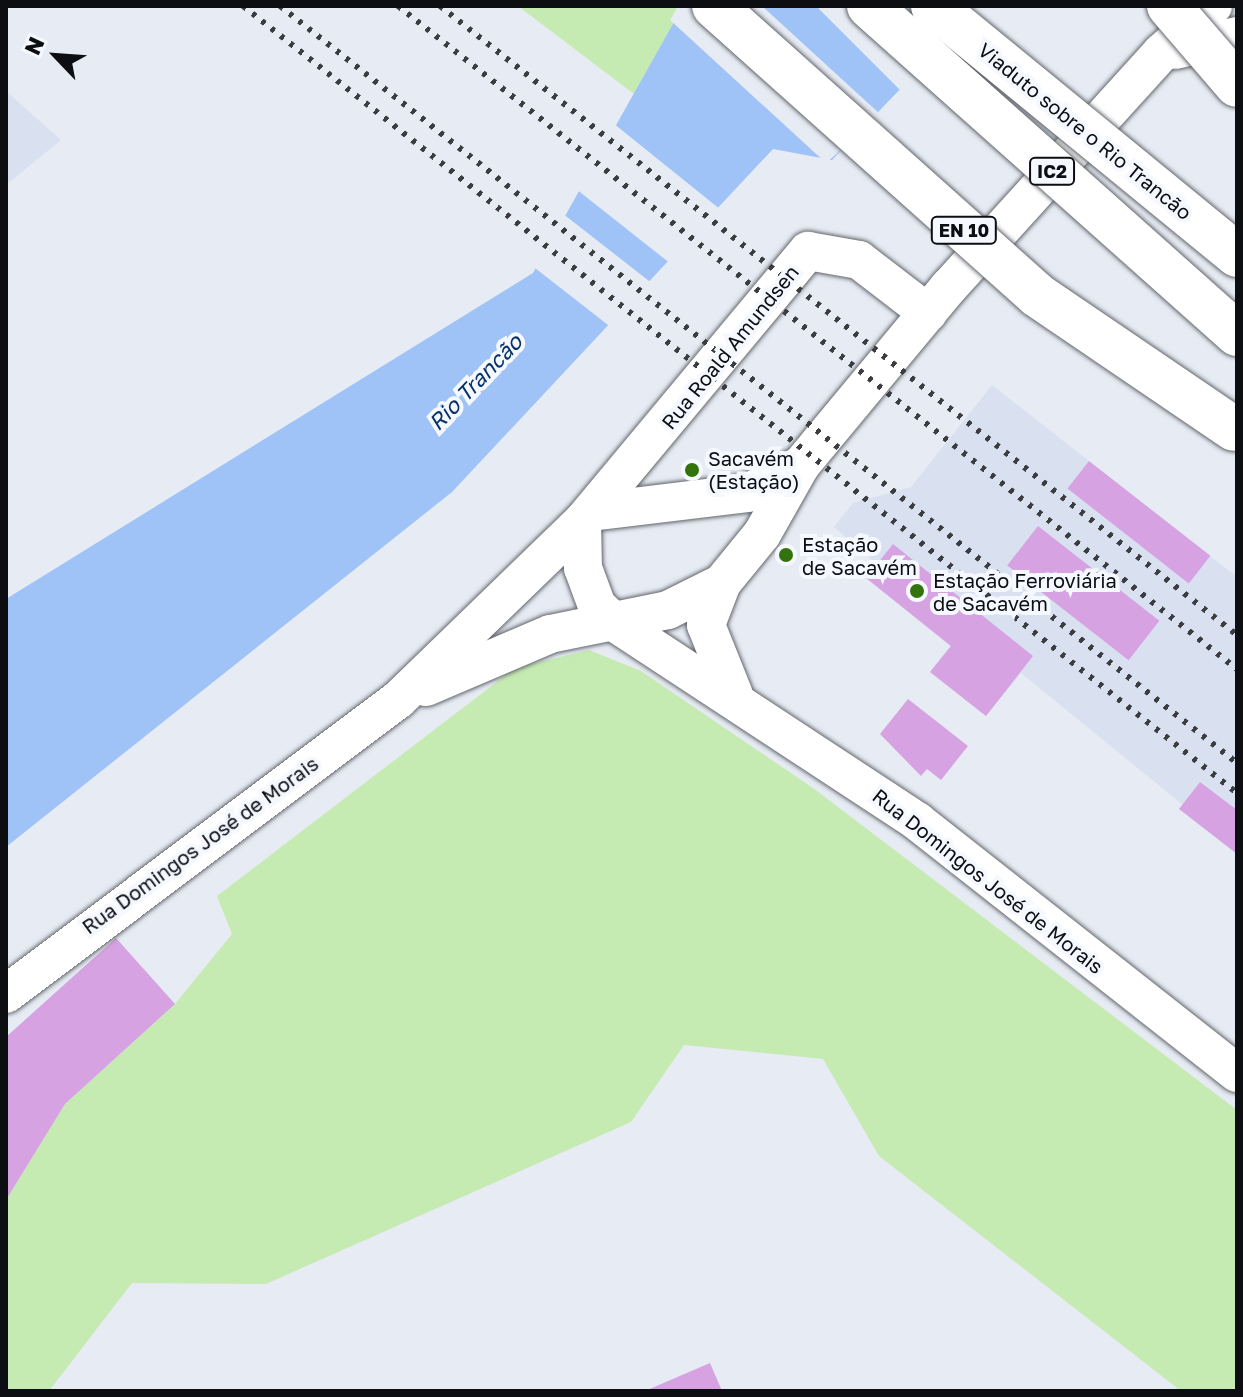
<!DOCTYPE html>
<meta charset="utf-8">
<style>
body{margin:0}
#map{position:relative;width:1243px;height:1397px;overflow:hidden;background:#e7ebf3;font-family:"Golos Text",sans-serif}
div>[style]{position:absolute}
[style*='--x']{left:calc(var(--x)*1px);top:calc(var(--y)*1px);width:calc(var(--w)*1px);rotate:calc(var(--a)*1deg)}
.built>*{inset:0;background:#d9e1f0}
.green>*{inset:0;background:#c6ebb2}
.water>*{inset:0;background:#9fc3f7}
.pier>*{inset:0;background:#e7ebf3;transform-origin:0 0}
.building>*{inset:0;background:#d6a2e2;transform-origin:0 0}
.roads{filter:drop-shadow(0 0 2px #62666c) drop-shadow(0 0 2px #62666c)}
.minor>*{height:38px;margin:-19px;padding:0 19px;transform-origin:19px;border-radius:19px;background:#fff}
.rail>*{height:6px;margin-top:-3px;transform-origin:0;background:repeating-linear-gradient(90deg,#3b3d41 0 4px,transparent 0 12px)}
.bridges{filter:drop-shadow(0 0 2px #62666c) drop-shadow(0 0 2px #62666c)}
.highway-bridge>*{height:44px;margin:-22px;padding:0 22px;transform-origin:22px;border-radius:22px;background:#fff}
.dots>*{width:22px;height:22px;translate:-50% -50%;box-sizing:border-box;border:4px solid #f5f9ff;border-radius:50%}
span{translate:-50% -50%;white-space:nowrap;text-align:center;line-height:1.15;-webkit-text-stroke:8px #f5f9ff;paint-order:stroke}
.shield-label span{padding:2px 6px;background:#f5f9ff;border:2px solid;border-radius:6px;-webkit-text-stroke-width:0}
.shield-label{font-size:18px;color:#0d0e11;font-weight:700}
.street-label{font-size:20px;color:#0d0e11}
.poi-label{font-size:20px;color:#0d0e11}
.left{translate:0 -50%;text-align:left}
.water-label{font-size:22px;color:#07336b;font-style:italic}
.frame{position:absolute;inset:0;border:8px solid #0d0e11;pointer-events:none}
.north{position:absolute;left:16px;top:16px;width:80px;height:80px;-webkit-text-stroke:6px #f5f9ff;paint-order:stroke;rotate:295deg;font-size:22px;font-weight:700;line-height:32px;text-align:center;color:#0d0e11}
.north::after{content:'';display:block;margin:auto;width:28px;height:36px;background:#0d0e11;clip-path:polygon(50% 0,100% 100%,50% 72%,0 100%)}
</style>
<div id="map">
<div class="built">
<i style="clip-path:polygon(6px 91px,61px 140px,6px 185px)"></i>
<i style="clip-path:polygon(992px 385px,1237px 577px,1237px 849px,1021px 673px,986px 716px,930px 672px,950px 646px,866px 578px,877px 564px,834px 527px,853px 503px,911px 487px)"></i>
</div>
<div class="green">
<i style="clip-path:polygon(518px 6px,683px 6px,634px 94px)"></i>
<i style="clip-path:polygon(589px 650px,641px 671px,813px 788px,1237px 1110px,1237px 1391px,1181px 1391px,879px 1156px,823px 1059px,684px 1045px,631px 1122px,266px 1284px,132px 1283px,49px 1391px,6px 1391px,6px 1200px,65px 1104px,175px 1004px,232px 934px,217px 896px,515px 668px)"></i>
</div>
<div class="water">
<i style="clip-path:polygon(683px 6px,980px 6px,832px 160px,773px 149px,452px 492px,6px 847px,6px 599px,533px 273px)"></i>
</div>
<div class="pier">
<i style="clip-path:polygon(678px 6px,762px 6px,881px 115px,826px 163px,670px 20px)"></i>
<i style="clip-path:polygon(816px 6px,984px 6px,903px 93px)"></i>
<i style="clip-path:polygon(613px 123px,721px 210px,671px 264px,576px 189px)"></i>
<i style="left:562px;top:213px;width:115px;height:60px;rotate:38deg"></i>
</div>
<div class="building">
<i style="left:1089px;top:461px;width:154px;height:35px;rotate:38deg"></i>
<i style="left:699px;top:465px;width:8px;height:17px;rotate:83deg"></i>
<i style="left:1038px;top:526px;width:154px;height:50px;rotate:38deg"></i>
<i style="clip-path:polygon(893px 544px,1033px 656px,986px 716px,930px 672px,951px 646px,866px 578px)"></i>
<i style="clip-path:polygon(908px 699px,968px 746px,941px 780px,927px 769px,921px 776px,880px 734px)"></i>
<i style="clip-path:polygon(1200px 782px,1237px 810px,1237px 854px,1179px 809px)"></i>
<i style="clip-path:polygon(116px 938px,175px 1004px,65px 1104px,6px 1200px,6px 1037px)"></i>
<i style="clip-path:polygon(710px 1363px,722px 1391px,645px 1391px)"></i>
</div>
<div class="roads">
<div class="minor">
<i style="--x:1175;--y:50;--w:64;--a:-12.7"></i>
<i style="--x:591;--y:512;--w:157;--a:-6.9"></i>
<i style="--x:747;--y:493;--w:61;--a:-27.4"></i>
<i style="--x:582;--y:522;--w:46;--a:88.8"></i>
<i style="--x:583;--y:568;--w:40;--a:69.8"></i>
<i style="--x:597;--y:606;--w:23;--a:43"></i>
<i style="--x:614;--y:622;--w:364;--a:33.3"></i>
<i style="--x:918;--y:822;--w:406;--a:38.2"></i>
<i style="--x:722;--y:583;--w:45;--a:110.9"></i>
<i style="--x:706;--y:625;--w:75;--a:68.2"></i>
<i style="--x:426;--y:687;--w:135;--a:-23.1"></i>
<i style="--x:550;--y:634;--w:120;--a:-11.5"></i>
<i style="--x:668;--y:610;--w:60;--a:-26.6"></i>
<i style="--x:722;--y:583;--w:63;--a:-50.8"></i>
<i style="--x:762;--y:534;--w:79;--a:-60.5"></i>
<i style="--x:801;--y:465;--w:231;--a:-50.3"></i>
<i style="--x:949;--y:287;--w:316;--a:-47.8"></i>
<i style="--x:1161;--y:53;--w:70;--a:-42.1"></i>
<i style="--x:6;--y:994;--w:490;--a:-36.9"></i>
<i style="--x:398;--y:700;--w:256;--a:-44.1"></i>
<i style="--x:582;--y:522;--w:353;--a:-50.2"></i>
<i style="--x:808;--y:251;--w:52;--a:10"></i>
<i style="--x:859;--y:260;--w:87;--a:37.5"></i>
</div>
</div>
<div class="rail">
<i style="--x:243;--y:6;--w:1268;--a:38.37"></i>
<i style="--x:280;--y:6;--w:1220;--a:38.34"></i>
<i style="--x:398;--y:6;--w:1069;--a:38.32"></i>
<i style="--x:440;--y:6;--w:1015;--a:38.28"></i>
</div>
<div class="bridges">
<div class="highway-bridge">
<i style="--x:714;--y:6;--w:433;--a:41.8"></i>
<i style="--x:1037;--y:295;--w:238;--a:34.2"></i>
<i style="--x:869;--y:6;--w:493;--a:41.7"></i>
<i style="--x:933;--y:6;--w:393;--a:39.3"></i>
<i style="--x:1169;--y:6;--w:104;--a:49.3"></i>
</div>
</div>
<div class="dots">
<i style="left:692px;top:470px;background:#32730d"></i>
<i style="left:786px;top:555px;background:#32730d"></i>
<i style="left:917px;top:591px;background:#32730d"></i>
</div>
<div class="shield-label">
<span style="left:1052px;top:171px">IC2</span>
<span style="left:964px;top:230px">EN 10</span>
</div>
<div class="street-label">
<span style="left:1085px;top:131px;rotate:39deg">Viaduto sobre o Rio Trancão</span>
<span style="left:730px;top:347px;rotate:-51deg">Rua Roald Amundsen</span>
<span style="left:200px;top:845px;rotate:-36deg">Rua Domingos José de Morais</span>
<span style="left:988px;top:881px;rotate:38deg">Rua Domingos José de Morais</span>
</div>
<div class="poi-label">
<span class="left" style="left:708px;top:470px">Sacavém<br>(Estação)</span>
<span class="left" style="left:802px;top:556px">Estação<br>de Sacavém</span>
<span class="left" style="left:933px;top:592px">Estação Ferroviária<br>de Sacavém</span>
</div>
<div class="water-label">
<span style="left:475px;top:382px;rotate:-46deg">Rio Trancão</span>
</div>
<div class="frame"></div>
<div class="north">N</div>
</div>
